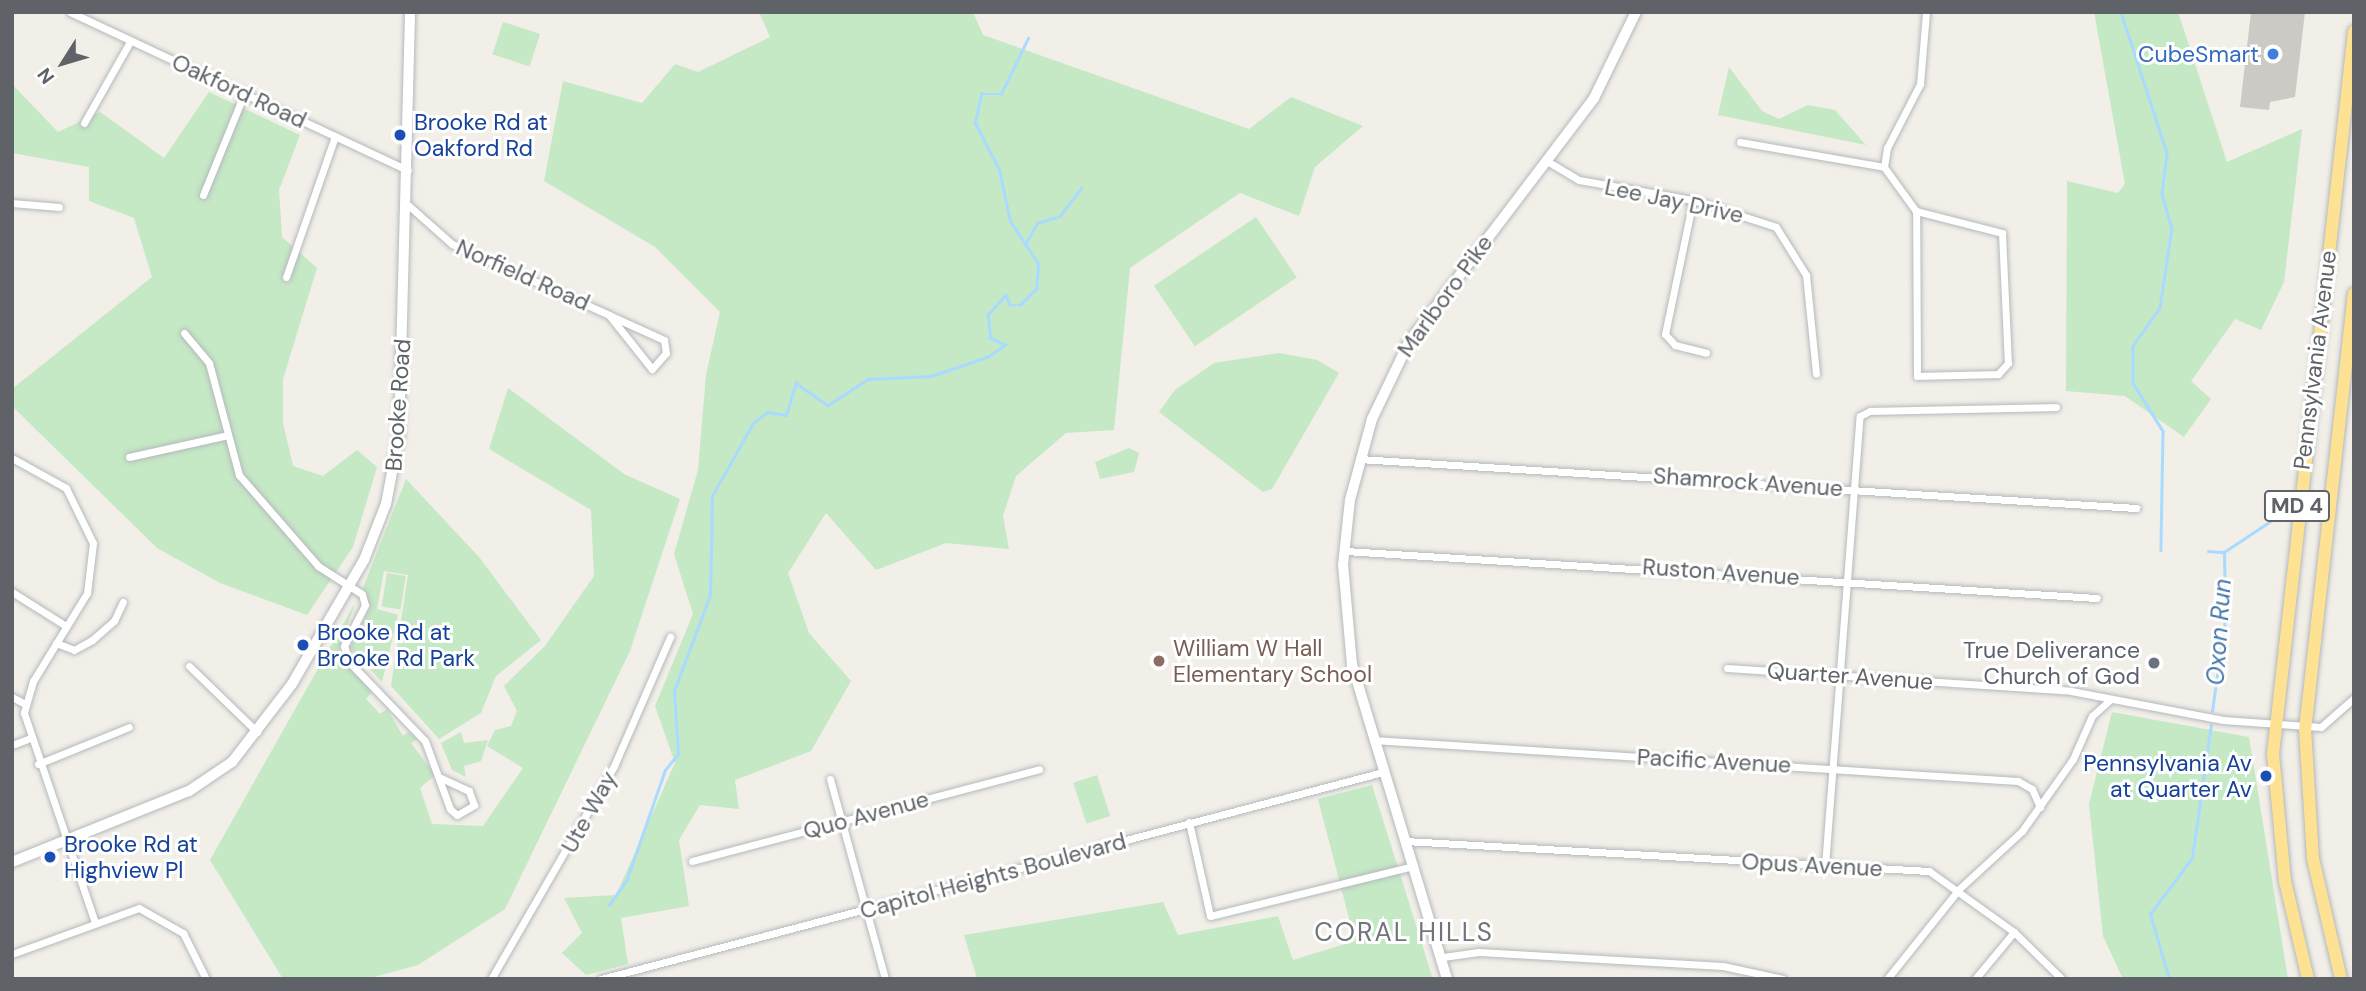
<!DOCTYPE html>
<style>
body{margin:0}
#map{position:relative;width:2366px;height:991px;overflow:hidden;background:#f1efe8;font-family:"DM Sans",sans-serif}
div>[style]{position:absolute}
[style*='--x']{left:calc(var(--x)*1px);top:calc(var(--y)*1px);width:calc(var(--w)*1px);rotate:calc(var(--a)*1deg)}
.green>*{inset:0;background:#c5e8c5;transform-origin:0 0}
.stream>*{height:2.5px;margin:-1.25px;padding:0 1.25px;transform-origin:1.25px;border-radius:1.25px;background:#aadaff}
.building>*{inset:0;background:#cccac5}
.roads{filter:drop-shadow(0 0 2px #b5b8bc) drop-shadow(0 0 2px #b5b8bc)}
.street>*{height:7px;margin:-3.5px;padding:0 3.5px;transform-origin:3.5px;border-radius:3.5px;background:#fff}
.secondary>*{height:10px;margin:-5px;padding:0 5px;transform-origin:5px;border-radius:5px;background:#fff}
.highway>*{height:12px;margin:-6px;padding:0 6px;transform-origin:6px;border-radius:6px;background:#fde293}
.dots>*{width:19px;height:19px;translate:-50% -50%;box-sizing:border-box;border:4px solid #fff;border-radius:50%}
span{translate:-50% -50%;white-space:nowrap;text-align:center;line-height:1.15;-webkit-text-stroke:6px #fff;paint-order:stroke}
.shield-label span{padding:2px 5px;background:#fff;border:2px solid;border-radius:5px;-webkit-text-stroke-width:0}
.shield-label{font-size:21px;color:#5f6368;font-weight:700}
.shop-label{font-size:23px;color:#366cbe}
.right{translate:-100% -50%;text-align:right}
.street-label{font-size:23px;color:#5f6368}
.transit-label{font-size:23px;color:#164399}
.left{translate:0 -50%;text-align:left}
.education-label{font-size:23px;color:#785e54}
.worship-label{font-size:23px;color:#5b616d}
.water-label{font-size:24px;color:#4174aa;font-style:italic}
.quarter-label{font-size:26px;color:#70757a;letter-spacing:2px}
.frame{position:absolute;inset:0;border:14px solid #5f6368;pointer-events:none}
.north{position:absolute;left:28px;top:28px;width:70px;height:70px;-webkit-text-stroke:5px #fff;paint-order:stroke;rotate:233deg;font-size:19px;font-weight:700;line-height:28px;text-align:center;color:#5f6368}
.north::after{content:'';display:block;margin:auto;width:24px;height:32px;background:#5f6368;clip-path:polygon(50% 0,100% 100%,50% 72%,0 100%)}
</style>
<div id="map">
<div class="green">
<i style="clip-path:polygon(759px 12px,973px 12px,983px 35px,1249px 129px,1291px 97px,1363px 126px,1315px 167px,1299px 216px,1240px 193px,1130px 268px,1114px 430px,1066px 433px,1016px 476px,1003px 516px,1009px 549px,946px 543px,876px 570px,826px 513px,788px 573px,809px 633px,851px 681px,811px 751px,735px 780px,739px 809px,700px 805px,679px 840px,689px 906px,621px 918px,628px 964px,586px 975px,562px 953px,582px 933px,564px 898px,616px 895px,675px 763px,655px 706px,693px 614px,674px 554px,698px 470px,706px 375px,720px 312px,655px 247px,544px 181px,563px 81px,642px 103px,675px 64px,698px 72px,770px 37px)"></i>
<i style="clip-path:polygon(2094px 12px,2178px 12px,2227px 162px,2302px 129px,2284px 282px,2261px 330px,2235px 319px,2191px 381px,2211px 399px,2184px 437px,2125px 396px,2066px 391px,2067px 181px,2118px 193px,2125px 184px)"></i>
<i style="left:503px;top:22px;width:39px;height:34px;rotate:18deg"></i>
<i style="clip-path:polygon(1729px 67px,1762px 111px,1779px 119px,1808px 105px,1835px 110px,1866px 145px,1718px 115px)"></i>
<i style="clip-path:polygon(12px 84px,58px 132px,100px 112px,164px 158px,209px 92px,300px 135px,279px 190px,282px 237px,317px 268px,283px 379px,283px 423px,293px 466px,323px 476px,357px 450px,377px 467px,353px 547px,307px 615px,220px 583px,157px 548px,12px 406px,12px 389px,152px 277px,134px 218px,89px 201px,89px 167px,12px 153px)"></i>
<i style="left:1256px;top:217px;width:73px;height:123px;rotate:56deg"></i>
<i style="clip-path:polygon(1279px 353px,1317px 360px,1339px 373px,1272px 489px,1263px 492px,1159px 412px,1175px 390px,1214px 363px)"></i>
<i style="clip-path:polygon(508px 388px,624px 474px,680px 499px,630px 651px,505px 909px,418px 965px,367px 979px,283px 979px,210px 860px,355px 603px,338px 654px,372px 692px,366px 699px,380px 714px,387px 709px,403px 736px,408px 732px,417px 739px,411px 743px,435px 775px,420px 788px,432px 824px,483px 826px,523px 768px,487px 746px,495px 730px,511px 726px,517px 711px,504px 686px,545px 646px,594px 576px,591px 510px,489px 449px)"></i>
<i style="clip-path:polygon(1129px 448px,1139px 453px,1134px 472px,1100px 479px,1095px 462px)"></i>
<i style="clip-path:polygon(406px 479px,479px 557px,541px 640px,496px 676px,481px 713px,439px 739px,391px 686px,408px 575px,384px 571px,377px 609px,398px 615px,382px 682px,350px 648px,370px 607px,363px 588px)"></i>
<i style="left:387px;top:573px;width:19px;height:34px;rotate:9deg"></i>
<i style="clip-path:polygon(2112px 712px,2249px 737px,2288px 979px,2123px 979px,2103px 936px,2089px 804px)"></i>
<i style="clip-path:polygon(461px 732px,464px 743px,488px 740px,481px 761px,464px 766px,466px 777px,452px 770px,441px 743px)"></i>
<i style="left:1097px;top:775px;width:43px;height:25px;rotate:72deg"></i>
<i style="clip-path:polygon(1372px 785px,1433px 979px,977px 979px,964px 935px,1163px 902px,1178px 935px,1278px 916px,1293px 960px,1355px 941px,1318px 799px)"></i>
</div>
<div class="stream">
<i style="--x:2121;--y:12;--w:148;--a:71.9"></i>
<i style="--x:2167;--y:153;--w:41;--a:97"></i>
<i style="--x:2162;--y:194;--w:35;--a:74"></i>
<i style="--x:2172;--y:228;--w:81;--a:98.5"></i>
<i style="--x:2160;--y:308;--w:47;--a:125.4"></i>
<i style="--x:2133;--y:346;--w:37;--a:90"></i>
<i style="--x:2133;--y:383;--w:57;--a:58"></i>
<i style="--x:2163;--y:431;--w:119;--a:91"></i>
<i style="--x:1025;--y:245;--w:25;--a:-61"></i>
<i style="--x:1037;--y:223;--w:24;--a:-17"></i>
<i style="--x:1060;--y:216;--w:35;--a:-53"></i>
<i style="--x:2208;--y:551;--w:16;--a:4"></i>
<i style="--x:2212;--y:711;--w:92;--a:-81.9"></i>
<i style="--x:2225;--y:620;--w:68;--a:-90.8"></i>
<i style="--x:2224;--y:552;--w:69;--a:-33.7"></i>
<i style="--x:609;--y:905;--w:32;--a:-55"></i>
<i style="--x:627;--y:879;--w:115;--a:-70.8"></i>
<i style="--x:665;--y:770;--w:21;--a:-51"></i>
<i style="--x:678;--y:754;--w:63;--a:-93.6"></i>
<i style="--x:674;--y:691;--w:103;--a:-69.4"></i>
<i style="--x:710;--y:595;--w:99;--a:-88.8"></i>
<i style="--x:712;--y:496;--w:84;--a:-60.7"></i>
<i style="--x:753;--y:423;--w:18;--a:-38"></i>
<i style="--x:767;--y:412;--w:19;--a:9"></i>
<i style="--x:786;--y:415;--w:34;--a:-73"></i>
<i style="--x:796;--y:383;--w:39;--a:35"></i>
<i style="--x:828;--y:405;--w:48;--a:-33"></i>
<i style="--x:868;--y:379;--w:63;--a:-2.7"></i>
<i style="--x:931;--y:376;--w:59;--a:-18.7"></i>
<i style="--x:987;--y:357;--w:22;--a:-34"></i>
<i style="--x:1005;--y:345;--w:17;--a:-155"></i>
<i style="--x:990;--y:338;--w:24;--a:-95"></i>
<i style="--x:988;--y:314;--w:26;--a:-47"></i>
<i style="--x:1006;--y:295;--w:11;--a:68"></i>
<i style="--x:1010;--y:305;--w:10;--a:0"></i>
<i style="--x:1020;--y:305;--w:23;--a:-45"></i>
<i style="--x:1036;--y:289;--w:25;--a:-85"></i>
<i style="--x:1038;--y:264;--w:51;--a:-123.1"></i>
<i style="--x:1010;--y:221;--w:52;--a:-102.2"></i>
<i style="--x:999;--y:170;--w:53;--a:-117.1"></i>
<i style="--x:975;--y:123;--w:30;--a:-78"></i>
<i style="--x:981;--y:94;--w:20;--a:0"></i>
<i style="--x:1001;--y:94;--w:62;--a:-64.3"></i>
<i style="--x:2169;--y:979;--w:68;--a:-106.3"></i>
<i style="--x:2150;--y:914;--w:70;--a:-53.1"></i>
<i style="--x:2192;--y:858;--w:134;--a:-81.9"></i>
</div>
<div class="building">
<i style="clip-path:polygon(2251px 12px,2305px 12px,2295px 97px,2270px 102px,2269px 110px,2240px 107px)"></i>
</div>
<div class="roads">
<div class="street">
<i style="--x:70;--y:12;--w:373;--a:25.1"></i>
<i style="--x:84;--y:123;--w:95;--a:-60.5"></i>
<i style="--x:1740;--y:142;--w:146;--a:9.8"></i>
<i style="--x:1884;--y:167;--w:54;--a:54"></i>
<i style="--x:1547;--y:161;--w:37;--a:31"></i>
<i style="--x:1579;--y:180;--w:116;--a:10"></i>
<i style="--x:1693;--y:200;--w:87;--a:18"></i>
<i style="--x:1776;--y:227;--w:57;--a:58"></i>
<i style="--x:1806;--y:275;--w:99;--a:84.2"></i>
<i style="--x:1884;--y:167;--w:19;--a:-81"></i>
<i style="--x:1887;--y:148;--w:72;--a:-62.7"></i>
<i style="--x:1920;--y:84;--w:72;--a:-85.2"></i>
<i style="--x:203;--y:195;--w:109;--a:-67.9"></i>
<i style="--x:1693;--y:200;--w:137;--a:101.8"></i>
<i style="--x:1665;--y:334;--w:15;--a:48"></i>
<i style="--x:1675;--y:345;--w:32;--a:14"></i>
<i style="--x:12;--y:203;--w:47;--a:4.9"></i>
<i style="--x:408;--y:205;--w:59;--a:41.6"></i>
<i style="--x:452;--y:244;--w:172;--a:24.3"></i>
<i style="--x:609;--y:315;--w:69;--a:51.5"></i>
<i style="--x:652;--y:369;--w:21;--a:-49"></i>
<i style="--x:666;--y:353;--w:13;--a:-99"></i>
<i style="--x:664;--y:340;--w:60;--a:-155.6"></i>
<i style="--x:1916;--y:211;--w:89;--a:14.3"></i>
<i style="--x:2002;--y:233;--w:130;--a:87.4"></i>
<i style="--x:2008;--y:363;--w:15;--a:132"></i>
<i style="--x:1998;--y:374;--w:81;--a:178.6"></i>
<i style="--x:1917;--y:376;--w:165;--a:-90.3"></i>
<i style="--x:286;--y:277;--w:149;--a:-70.8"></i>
<i style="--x:184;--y:333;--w:39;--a:50"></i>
<i style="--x:209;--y:363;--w:116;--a:75"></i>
<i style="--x:239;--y:475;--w:121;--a:49"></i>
<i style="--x:318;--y:566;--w:52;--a:32.5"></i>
<i style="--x:362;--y:594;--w:11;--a:75"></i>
<i style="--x:365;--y:605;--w:46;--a:117.1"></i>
<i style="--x:344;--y:646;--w:18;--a:71"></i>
<i style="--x:350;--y:663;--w:108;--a:46.1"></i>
<i style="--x:425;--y:741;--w:72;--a:69.8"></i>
<i style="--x:450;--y:809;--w:9;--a:41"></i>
<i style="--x:457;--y:815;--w:20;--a:-30"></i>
<i style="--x:474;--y:805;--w:15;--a:-110"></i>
<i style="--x:469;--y:791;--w:31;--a:-155"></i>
<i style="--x:129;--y:457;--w:97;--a:-12.5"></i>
<i style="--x:12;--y:458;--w:62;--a:29.1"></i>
<i style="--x:66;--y:488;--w:61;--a:63.9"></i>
<i style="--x:93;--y:543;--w:50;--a:96.8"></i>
<i style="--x:87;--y:593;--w:103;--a:121.5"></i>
<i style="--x:33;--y:681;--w:33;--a:106"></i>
<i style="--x:24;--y:713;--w:219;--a:71.3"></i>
<i style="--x:1359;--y:459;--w:779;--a:3.61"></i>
<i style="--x:1345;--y:551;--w:753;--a:3.58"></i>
<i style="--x:12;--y:592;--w:64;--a:32.2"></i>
<i style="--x:56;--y:643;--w:19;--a:21"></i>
<i style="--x:74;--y:650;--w:21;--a:-29"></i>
<i style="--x:92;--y:640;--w:29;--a:-41"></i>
<i style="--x:114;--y:621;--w:21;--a:-65"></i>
<i style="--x:189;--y:666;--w:95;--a:44.1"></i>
<i style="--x:1727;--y:668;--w:345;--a:3.8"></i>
<i style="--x:2071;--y:691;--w:155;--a:10.8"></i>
<i style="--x:2223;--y:720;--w:98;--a:4.1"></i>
<i style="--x:2321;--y:727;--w:44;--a:-41.3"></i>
<i style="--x:12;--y:697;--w:15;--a:28"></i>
<i style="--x:1373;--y:740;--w:646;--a:3.64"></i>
<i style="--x:2018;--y:781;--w:16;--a:30"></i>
<i style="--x:2032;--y:789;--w:20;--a:66"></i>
<i style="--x:12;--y:745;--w:17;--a:-21"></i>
<i style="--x:38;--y:764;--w:98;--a:-22.1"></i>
<i style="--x:830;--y:779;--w:207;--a:74.6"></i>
<i style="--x:1189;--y:822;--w:96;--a:77.4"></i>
<i style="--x:1210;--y:916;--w:210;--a:-13.8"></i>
<i style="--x:1405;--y:841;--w:525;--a:3.28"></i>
<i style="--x:1929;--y:871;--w:105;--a:35.7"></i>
<i style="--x:2014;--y:932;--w:67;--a:44.4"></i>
<i style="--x:692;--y:861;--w:359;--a:-14.8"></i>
<i style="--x:1825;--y:866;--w:451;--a:-85.6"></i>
<i style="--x:1860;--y:416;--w:11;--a:-27"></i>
<i style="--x:1870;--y:411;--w:186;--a:-1.2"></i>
<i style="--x:12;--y:954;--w:135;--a:-19.9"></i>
<i style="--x:139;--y:908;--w:51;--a:29.6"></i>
<i style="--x:183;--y:933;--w:51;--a:63.4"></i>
<i style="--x:1443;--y:957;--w:36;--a:-8"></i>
<i style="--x:1479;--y:952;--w:244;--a:3.3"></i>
<i style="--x:1723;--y:966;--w:61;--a:12.2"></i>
<i style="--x:491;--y:979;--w:246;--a:-60"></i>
<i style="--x:614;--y:766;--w:141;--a:-66.5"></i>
<i style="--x:601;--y:979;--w:809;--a:-14.83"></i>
<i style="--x:1887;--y:979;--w:115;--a:-51.3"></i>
<i style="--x:1959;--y:889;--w:86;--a:-42.6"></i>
<i style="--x:2022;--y:831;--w:88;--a:-54.7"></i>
<i style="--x:2073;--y:759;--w:47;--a:-66.2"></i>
<i style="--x:2092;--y:716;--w:25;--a:-42"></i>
<i style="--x:1975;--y:979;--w:61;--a:-50.3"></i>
</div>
<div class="secondary">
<i style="--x:12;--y:862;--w:191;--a:-21.9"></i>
<i style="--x:189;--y:791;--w:52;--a:-34"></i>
<i style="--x:232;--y:762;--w:98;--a:-52.4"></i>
<i style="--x:292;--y:684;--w:143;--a:-59.9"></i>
<i style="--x:364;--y:560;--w:60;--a:-68.6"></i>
<i style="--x:386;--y:504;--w:70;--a:-79.3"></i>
<i style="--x:399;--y:435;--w:423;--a:-88.5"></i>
<i style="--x:1447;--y:979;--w:328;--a:-106.8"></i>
<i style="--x:1352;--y:665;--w:100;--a:-95.1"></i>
<i style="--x:1343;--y:565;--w:65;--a:-83.9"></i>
<i style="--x:1350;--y:500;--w:84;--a:-74.8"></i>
<i style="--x:1372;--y:419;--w:85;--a:-64.3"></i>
<i style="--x:1409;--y:342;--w:306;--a:-52.8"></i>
<i style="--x:1594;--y:98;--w:96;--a:-64"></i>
</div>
<div class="highway">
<i style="--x:2308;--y:979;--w:101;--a:-103.2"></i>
<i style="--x:2285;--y:881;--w:128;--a:-95.4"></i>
<i style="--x:2273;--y:754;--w:727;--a:-83.6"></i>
<i style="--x:2341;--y:979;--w:123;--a:-103.1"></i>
<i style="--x:2313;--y:859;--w:129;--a:-93.5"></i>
<i style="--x:2305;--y:730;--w:439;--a:-83.6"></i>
</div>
</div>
<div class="dots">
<i style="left:2273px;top:54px;background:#3f7fe0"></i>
<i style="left:400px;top:135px;background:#1a4fb4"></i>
<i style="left:303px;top:645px;background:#1a4fb4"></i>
<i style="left:1159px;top:661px;background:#8d6e63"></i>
<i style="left:2154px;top:663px;background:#6b7280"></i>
<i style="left:2266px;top:776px;background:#1a4fb4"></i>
<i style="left:50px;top:857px;background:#1a4fb4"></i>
</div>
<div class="shield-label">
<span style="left:2297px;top:506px">MD 4</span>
</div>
<div class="shop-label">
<span class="right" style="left:2259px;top:54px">CubeSmart</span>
</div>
<div class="street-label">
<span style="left:239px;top:91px;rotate:25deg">Oakford Road</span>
<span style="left:1674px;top:201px;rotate:12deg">Lee Jay Drive</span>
<span style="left:523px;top:275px;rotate:24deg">Norfield Road</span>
<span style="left:1445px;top:296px;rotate:-54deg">Marlboro Pike</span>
<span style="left:2315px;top:360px;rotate:-83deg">Pennsylvania Avenue</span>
<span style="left:398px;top:405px;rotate:-86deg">Brooke Road</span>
<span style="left:1748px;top:482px;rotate:4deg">Shamrock Avenue</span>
<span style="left:1721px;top:572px;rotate:4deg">Ruston Avenue</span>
<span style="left:1850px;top:676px;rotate:4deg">Quarter Avenue</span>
<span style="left:1714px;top:761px;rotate:3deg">Pacific Avenue</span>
<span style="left:589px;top:812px;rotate:-61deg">Ute Way</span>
<span style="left:866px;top:815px;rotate:-15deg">Quo Avenue</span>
<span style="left:1812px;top:865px;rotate:3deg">Opus Avenue</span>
<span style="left:993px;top:876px;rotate:-15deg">Capitol Heights Boulevard</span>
</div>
<div class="transit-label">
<span class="left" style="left:414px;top:135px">Brooke Rd at<br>Oakford Rd</span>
<span class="left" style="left:317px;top:645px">Brooke Rd at<br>Brooke Rd Park</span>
<span class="right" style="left:2252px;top:776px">Pennsylvania Av<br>at Quarter Av</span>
<span class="left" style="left:64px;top:857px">Brooke Rd at<br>Highview Pl</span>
</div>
<div class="education-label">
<span class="left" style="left:1173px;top:661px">William W Hall<br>Elementary School</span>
</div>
<div class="worship-label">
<span class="right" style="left:2140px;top:663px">True Deliverance<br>Church of God</span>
</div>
<div class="water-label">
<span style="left:2219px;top:632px;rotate:-86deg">Oxon Run</span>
</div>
<div class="quarter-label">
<span style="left:1404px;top:933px">CORAL HILLS</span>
</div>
<div class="frame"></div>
<div class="north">N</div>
</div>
